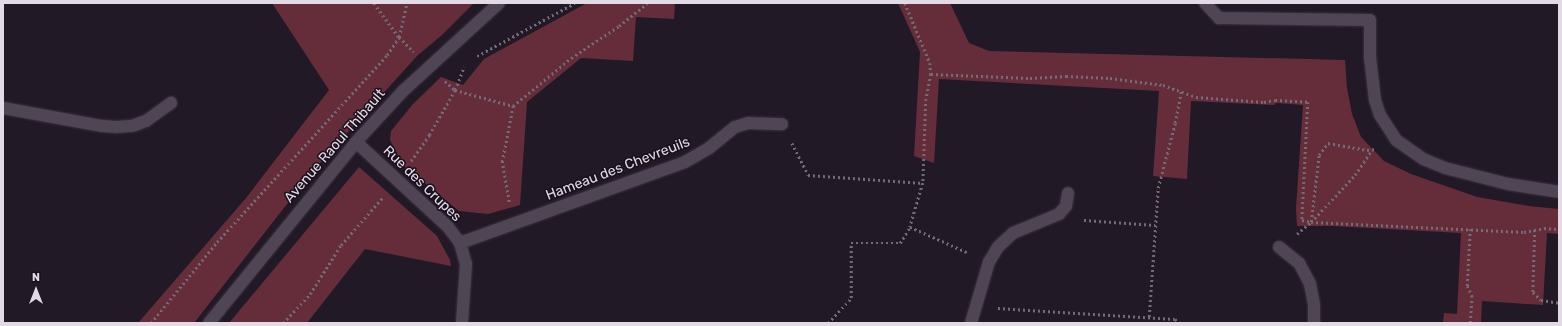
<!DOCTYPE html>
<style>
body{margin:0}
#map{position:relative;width:1562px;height:326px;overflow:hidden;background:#221926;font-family:Rubik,sans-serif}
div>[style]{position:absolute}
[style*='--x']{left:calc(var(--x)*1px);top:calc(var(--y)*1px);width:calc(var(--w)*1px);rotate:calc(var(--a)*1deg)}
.green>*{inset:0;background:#652d3a}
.path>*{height:2.5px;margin-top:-1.25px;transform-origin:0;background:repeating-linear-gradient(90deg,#736b76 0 2px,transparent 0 5px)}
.roads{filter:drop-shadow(0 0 1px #3a333e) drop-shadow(0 0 1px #3a333e)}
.service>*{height:12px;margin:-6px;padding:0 6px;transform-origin:6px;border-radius:6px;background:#4f4554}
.minor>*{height:12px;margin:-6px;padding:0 6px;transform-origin:6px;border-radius:6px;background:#4f4554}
.tertiary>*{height:12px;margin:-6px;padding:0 6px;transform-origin:6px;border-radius:6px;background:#4f4554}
span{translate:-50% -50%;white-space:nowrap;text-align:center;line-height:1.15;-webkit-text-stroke:3px #18101c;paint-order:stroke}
.street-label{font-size:14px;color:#e2dbe5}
.frame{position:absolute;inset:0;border:4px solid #e2dbe5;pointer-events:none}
.north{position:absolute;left:16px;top:270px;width:40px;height:40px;-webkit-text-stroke:3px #18101c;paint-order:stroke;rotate:0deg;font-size:11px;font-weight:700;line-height:16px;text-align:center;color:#e2dbe5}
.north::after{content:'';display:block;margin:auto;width:14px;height:18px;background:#e2dbe5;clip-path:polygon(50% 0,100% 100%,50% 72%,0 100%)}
</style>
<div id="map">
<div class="green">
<i style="clip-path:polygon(272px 3px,474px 3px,442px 35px,417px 56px,312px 172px,194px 323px,138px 323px,246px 198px,329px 90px)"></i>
<i style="clip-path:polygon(587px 3px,675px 3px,674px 19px,636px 17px,633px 61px,581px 58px,527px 102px,520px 205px,488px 214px,459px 211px,406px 168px,400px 160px,390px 140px,391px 131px,413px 104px,441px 77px,463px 85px,484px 59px)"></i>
<i style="clip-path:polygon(898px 3px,950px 3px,969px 43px,989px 51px,1345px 60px,1347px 88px,1352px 114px,1361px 137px,1384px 161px,1411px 174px,1477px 197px,1529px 206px,1559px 209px,1559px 234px,1547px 233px,1543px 305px,1482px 301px,1481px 323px,1443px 323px,1444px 313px,1457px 314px,1461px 233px,1333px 226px,1297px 226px,1296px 208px,1303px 105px,1276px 103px,1274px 105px,1191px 101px,1187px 179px,1153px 176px,1159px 91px,939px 79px,934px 163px,914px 156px,920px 52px)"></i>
<i style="clip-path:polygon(359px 167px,437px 236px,450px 260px,451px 266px,365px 249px,307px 323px,229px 323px)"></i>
</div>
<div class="path">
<i style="--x:374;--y:3;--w:42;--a:53.7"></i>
<i style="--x:399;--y:37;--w:21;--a:45"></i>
<i style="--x:905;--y:3;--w:65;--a:67.4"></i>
<i style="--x:930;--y:63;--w:11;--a:85"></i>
<i style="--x:931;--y:74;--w:25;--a:101"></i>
<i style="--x:926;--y:99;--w:84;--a:92"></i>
<i style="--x:923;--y:183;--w:46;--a:106.5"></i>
<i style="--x:910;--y:227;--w:64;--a:23.8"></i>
<i style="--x:477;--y:56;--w:111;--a:-28.4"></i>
<i style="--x:931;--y:74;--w:99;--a:2.3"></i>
<i style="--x:1030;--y:78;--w:36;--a:-3"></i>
<i style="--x:1066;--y:76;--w:44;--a:2.6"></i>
<i style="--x:1110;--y:78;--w:53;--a:7.5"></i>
<i style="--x:1163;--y:85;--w:35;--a:20"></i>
<i style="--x:1196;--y:97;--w:68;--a:4.2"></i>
<i style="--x:1264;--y:102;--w:11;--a:-10"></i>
<i style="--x:1275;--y:100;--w:33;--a:3"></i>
<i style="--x:1308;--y:102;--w:118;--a:92.9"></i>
<i style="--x:1302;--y:220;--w:9;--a:13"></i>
<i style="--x:1311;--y:222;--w:213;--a:2.7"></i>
<i style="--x:1524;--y:232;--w:20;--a:-11"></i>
<i style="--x:1544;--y:228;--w:15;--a:4"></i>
<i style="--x:445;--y:81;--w:13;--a:42"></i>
<i style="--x:455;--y:90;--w:60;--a:15.4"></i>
<i style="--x:513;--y:106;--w:75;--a:-39.6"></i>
<i style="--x:571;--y:58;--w:58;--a:-33.7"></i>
<i style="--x:619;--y:26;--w:36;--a:-39"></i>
<i style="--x:792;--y:143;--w:36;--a:63"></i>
<i style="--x:808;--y:175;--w:115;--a:4"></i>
<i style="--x:411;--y:161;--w:32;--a:-55"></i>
<i style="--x:429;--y:135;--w:52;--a:-60"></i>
<i style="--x:455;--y:90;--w:25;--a:-69"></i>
<i style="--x:509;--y:202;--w:41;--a:-99.9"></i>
<i style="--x:502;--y:162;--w:57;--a:-78.9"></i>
<i style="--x:1084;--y:220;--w:71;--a:4"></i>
<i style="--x:1311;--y:222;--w:67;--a:-83.2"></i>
<i style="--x:1319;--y:155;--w:15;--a:-53"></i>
<i style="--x:1328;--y:143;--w:40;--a:10"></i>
<i style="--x:1367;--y:150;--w:9;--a:-6"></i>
<i style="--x:1535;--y:230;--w:62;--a:91.8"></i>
<i style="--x:1533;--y:292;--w:11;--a:45"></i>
<i style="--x:1541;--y:300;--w:18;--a:9"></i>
<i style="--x:1297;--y:234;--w:18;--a:-41"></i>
<i style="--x:1311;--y:222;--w:64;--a:-46.9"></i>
<i style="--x:1355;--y:175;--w:30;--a:-56"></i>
<i style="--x:998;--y:308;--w:177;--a:3.6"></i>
<i style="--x:1175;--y:319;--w:7;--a:34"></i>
<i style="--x:1149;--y:317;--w:129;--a:-86"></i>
<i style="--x:1158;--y:188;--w:67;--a:-75.3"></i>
<i style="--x:1175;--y:123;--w:33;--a:-79"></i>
<i style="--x:151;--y:323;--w:104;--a:-50.8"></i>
<i style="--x:217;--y:242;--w:253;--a:-47.7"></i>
<i style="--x:387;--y:55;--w:22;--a:-56"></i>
<i style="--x:399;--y:37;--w:35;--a:-77"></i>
<i style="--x:283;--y:323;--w:40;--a:-47"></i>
<i style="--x:310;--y:294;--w:58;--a:-57.7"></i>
<i style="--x:341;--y:245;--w:64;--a:-48.8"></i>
<i style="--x:828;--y:323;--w:34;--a:-47"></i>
<i style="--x:851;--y:298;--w:55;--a:-90"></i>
<i style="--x:851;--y:243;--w:49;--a:0"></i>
<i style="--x:900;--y:243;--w:19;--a:-58"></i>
<i style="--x:1470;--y:323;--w:26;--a:-86"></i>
<i style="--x:1472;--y:297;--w:12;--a:-114"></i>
<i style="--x:1467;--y:286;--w:57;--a:-87"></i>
</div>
<div class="roads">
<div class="service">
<i style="--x:1205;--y:3;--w:21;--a:47"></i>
<i style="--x:1219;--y:18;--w:151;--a:0.8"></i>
<i style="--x:1370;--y:20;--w:37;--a:90"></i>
<i style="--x:1370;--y:57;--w:43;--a:83.4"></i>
<i style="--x:1375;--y:100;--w:16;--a:72"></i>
<i style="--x:1380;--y:115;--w:30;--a:57"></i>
<i style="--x:1396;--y:140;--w:33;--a:35"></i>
<i style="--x:1423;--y:159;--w:24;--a:22"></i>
<i style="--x:1445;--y:168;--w:65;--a:14.3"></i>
<i style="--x:1508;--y:184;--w:52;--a:8.9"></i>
</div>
<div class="minor">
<i style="--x:3;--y:108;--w:101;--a:10.3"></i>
<i style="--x:102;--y:126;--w:14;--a:4"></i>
<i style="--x:116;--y:127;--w:16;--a:-4"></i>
<i style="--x:132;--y:126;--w:15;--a:-20"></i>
<i style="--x:146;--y:121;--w:31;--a:-36"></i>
<i style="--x:356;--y:142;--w:125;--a:42.7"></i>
<i style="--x:448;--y:227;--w:20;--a:53"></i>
<i style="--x:460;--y:243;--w:22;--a:74"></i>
<i style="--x:466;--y:264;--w:59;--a:93.9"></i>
<i style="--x:460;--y:243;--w:239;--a:-19.8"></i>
<i style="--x:685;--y:162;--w:28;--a:-30"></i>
<i style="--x:709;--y:148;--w:33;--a:-39"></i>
<i style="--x:735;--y:127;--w:14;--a:-17"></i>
<i style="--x:748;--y:123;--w:34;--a:2"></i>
<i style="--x:1279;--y:247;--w:26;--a:39"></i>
<i style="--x:1299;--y:263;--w:24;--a:62"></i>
<i style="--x:1310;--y:284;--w:21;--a:79"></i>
<i style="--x:1314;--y:305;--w:18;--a:90"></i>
<i style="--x:971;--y:323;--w:64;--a:-73.6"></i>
<i style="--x:989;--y:262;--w:17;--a:-59"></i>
<i style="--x:998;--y:247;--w:21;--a:-43"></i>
<i style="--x:1013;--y:233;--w:50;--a:-22.4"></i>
<i style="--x:1059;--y:214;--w:11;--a:-49"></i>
<i style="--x:1066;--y:206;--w:13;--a:-81"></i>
</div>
<div class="tertiary">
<i style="--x:209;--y:323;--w:233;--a:-50.9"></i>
<i style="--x:356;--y:142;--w:69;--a:-47.3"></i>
<i style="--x:403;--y:91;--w:130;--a:-42.5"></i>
</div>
</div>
<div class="street-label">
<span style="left:335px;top:146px;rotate:-49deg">Avenue Raoul Thibault</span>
<span style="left:618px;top:169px;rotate:-21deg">Hameau des Chevreuils</span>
<span style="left:422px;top:184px;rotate:44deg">Rue des Crupes</span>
</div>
<div class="frame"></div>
<div class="north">N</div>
</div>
